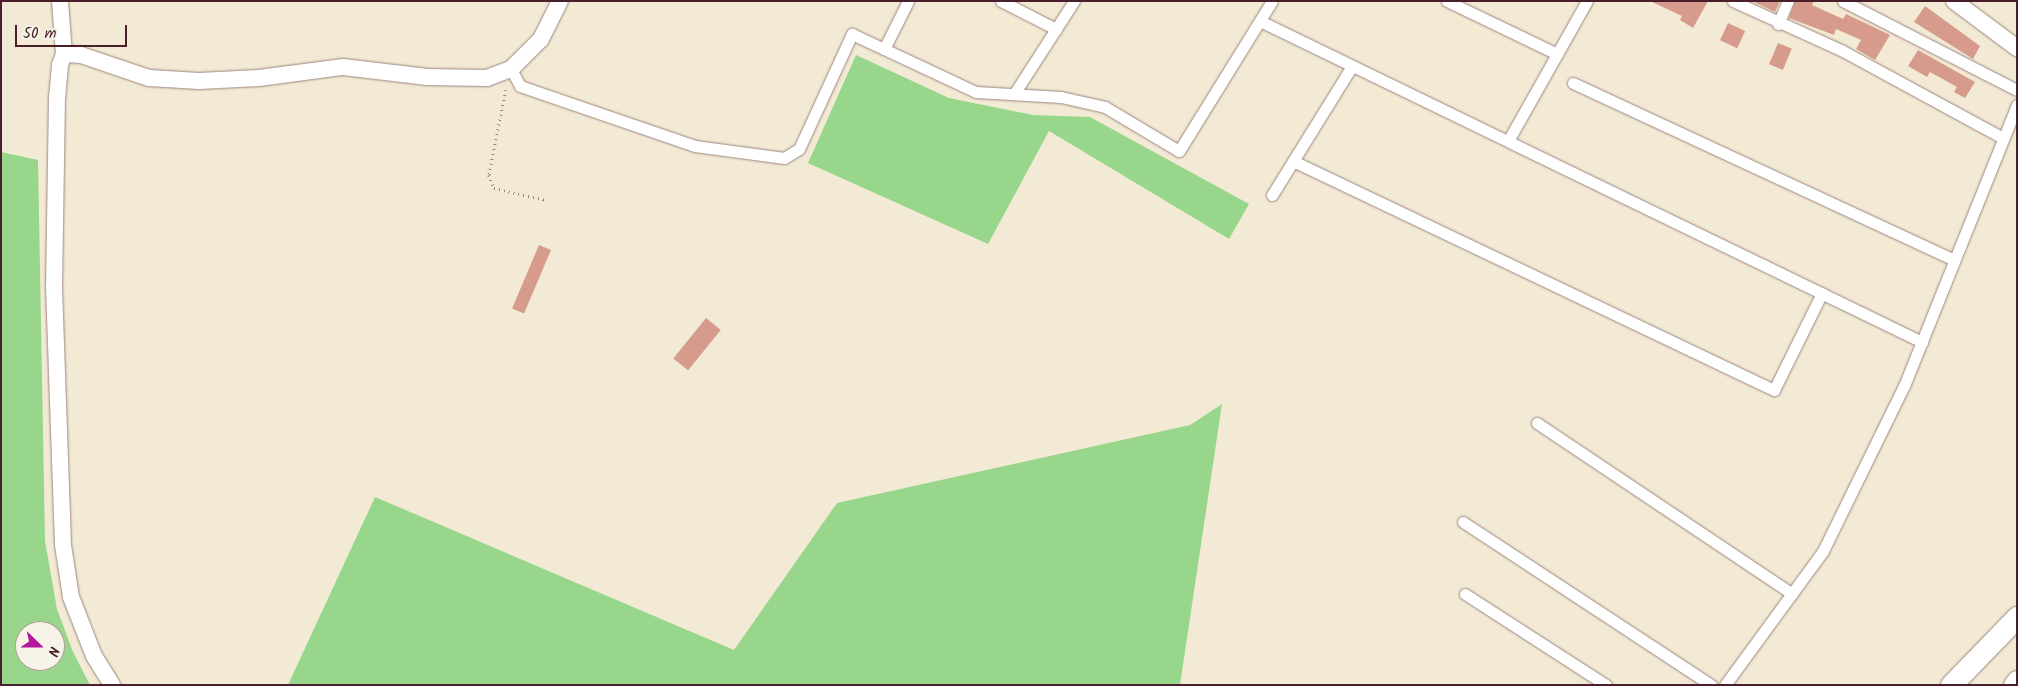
<!DOCTYPE html>
<style>
body{margin:0}
#map{position:relative;width:2018px;height:686px;overflow:hidden;background:#f2ead4;font-family:Kalam,sans-serif}
div>[style]{position:absolute}
[style*='--x']{left:calc(var(--x)*1px);top:calc(var(--y)*1px);width:calc(var(--w)*1px);rotate:calc(var(--a)*1deg)}
.green>*{inset:0;background:#98d68c}
.building>*{inset:0;background:#d69b8d;transform-origin:0 0}
.path>*{height:2.5px;margin-top:-1.25px;transform-origin:0;background:repeating-linear-gradient(90deg,#9e8480 0 1px,transparent 0 5px)}
.roads{filter:drop-shadow(0 0 1px #9e8480) drop-shadow(0 0 1px #9e8480)}
.street>*{height:11px;margin:-5.5px;padding:0 5.5px;transform-origin:5.5px;border-radius:5.5px;background:#fff}
.secondary>*{height:16px;margin:-8px;padding:0 8px;transform-origin:8px;border-radius:8px;background:#fff}
.highway>*{height:21px;margin:-10.5px;padding:0 10.5px;transform-origin:10.5px;border-radius:10.5px;background:#fff}
span{translate:-50% -50%;white-space:nowrap;text-align:center;line-height:1.15;-webkit-text-stroke:5px #f7f3e8;paint-order:stroke}
.frame{position:absolute;inset:0;border:2px solid #4a1f2b;pointer-events:none}
.north{position:absolute;left:15px;top:621px;width:50px;height:50px;box-sizing:border-box;background:#f7f3e8;border:1px solid #b29e9c;border-radius:50%;rotate:112deg;font-size:14px;font-weight:700;line-height:20px;text-align:center;color:#4a1f2b}
.north::after{content:'';display:block;margin:auto;width:18px;height:22px;background:#b5179e;clip-path:polygon(50% 0,100% 100%,50% 72%,0 100%)}
.scale{position:absolute;left:15px;top:25px;width:112px;height:22px;box-sizing:border-box;border:2px solid #4a1f2b;border-top:0;padding-left:6px;font-size:15px;line-height:18px;white-space:nowrap;color:#4a1f2b;-webkit-text-stroke:4px #f7f3e8;paint-order:stroke}
</style>
<div id="map">
<div class="green">
<i style="clip-path:polygon(856px 55px,949px 98px,1033px 115px,1090px 117px,1249px 204px,1229px 239px,1049px 131px,988px 244px,808px 163px)"></i>
<i style="clip-path:polygon(evenodd,1px 152px,38px 160px,45px 541px,57px 609px,73px 652px,90px 685px,1px 685px,1px 152px,25px 631px,55px 631px,55px 661px,25px 661px,25px 631px)"></i>
<i style="clip-path:polygon(1222px 404px,1180px 685px,288px 685px,375px 497px,734px 650px,837px 503px,1190px 425px)"></i>
</div>
<div class="building">
<i style="clip-path:polygon(1650px 1px,1708px 1px,1693px 28px,1680px 20px,1682px 16px)"></i>
<i style="clip-path:polygon(1752px 1px,1780px 1px,1775px 12px)"></i>
<i style="clip-path:polygon(1795px 1px,1814px 1px,1812px 5px,1843px 19px,1846px 14px,1890px 35px,1875px 60px,1856px 49px,1861px 40px,1836px 29px,1834px 35px,1789px 18px)"></i>
<i style="clip-path:polygon(1925px 6px,1980px 46px,1973px 59px,1914px 22px)"></i>
<i style="left:1728px;top:23px;width:19px;height:19px;rotate:25deg"></i>
<i style="left:1778px;top:43px;width:15px;height:23px;rotate:23deg"></i>
<i style="clip-path:polygon(1918px 50px,1975px 82px,1965px 98px,1954px 92px,1957px 87px,1930px 72px,1927px 77px,1908px 66px)"></i>
<i style="left:539px;top:245px;width:13px;height:69px;rotate:23deg"></i>
<i style="left:706px;top:318px;width:19px;height:52px;rotate:39deg"></i>
</div>
<div class="path">
<i style="--x:506;--y:90;--w:87;--a:101.3"></i>
<i style="--x:489;--y:175;--w:14;--a:69"></i>
<i style="--x:494;--y:188;--w:53;--a:13"></i>
</div>
<div class="roads">
<div class="street">
<i style="--x:1001;--y:1;--w:62;--a:27"></i>
<i style="--x:1447;--y:1;--w:122;--a:25.7"></i>
<i style="--x:1733;--y:1;--w:119;--a:24.4"></i>
<i style="--x:1841;--y:50;--w:184;--a:28.5"></i>
<i style="--x:1843;--y:1;--w:195;--a:27.1"></i>
<i style="--x:1260;--y:21;--w:736;--a:25.87"></i>
<i style="--x:1778;--y:24;--w:25;--a:-67"></i>
<i style="--x:884;--y:49;--w:54;--a:-63.4"></i>
<i style="--x:511;--y:69;--w:19;--a:62"></i>
<i style="--x:520;--y:86;--w:185;--a:18.9"></i>
<i style="--x:695;--y:146;--w:90;--a:7.7"></i>
<i style="--x:784;--y:158;--w:17;--a:-31"></i>
<i style="--x:799;--y:149;--w:127;--a:-65.3"></i>
<i style="--x:852;--y:34;--w:137;--a:25.1"></i>
<i style="--x:976;--y:92;--w:85;--a:3.4"></i>
<i style="--x:1061;--y:97;--w:45;--a:12.8"></i>
<i style="--x:1105;--y:107;--w:86;--a:30.7"></i>
<i style="--x:1179;--y:151;--w:176;--a:-58.2"></i>
<i style="--x:1573;--y:83;--w:420;--a:24.9"></i>
<i style="--x:1014;--y:94;--w:111;--a:-57.2"></i>
<i style="--x:1508;--y:141;--w:161;--a:-60.6"></i>
<i style="--x:1293;--y:161;--w:533;--a:25.46"></i>
<i style="--x:1774;--y:390;--w:108;--a:-63.7"></i>
<i style="--x:1272;--y:195;--w:152;--a:-58.2"></i>
<i style="--x:1537;--y:423;--w:307;--a:33.8"></i>
<i style="--x:1463;--y:522;--w:297;--a:33.3"></i>
<i style="--x:1465;--y:594;--w:168;--a:32.8"></i>
<i style="--x:1725;--y:685;--w:166;--a:-53.8"></i>
<i style="--x:1823;--y:551;--w:184;--a:-63.9"></i>
<i style="--x:1904;--y:386;--w:303;--a:-68.1"></i>
</div>
<div class="secondary">
<i style="--x:60;--y:1;--w:53;--a:85.7"></i>
<i style="--x:64;--y:54;--w:12;--a:110"></i>
<i style="--x:60;--y:65;--w:32;--a:95"></i>
<i style="--x:57;--y:97;--w:190;--a:90.9"></i>
<i style="--x:54;--y:287;--w:258;--a:88"></i>
<i style="--x:63;--y:545;--w:53;--a:81.3"></i>
<i style="--x:71;--y:597;--w:63;--a:68.7"></i>
<i style="--x:94;--y:656;--w:34;--a:58"></i>
<i style="--x:1954;--y:1;--w:79;--a:36.7"></i>
<i style="--x:64;--y:54;--w:17;--a:3"></i>
<i style="--x:81;--y:55;--w:72;--a:18.7"></i>
<i style="--x:149;--y:78;--w:50;--a:3.4"></i>
<i style="--x:199;--y:81;--w:60;--a:-2.9"></i>
<i style="--x:259;--y:78;--w:85;--a:-7.5"></i>
<i style="--x:343;--y:67;--w:85;--a:6.8"></i>
<i style="--x:427;--y:77;--w:60;--a:1"></i>
<i style="--x:487;--y:78;--w:26;--a:-21"></i>
<i style="--x:511;--y:69;--w:42;--a:-45"></i>
<i style="--x:541;--y:39;--w:42;--a:-63.4"></i>
</div>
<div class="highway">
<i style="--x:1951;--y:685;--w:95;--a:-45.9"></i>
<i style="--x:2014;--y:685;--w:5;--a:-53"></i>
</div>
</div>
<div class="frame"></div>
<div class="north">N</div>
<div class="scale">50 m</div>
</div>
